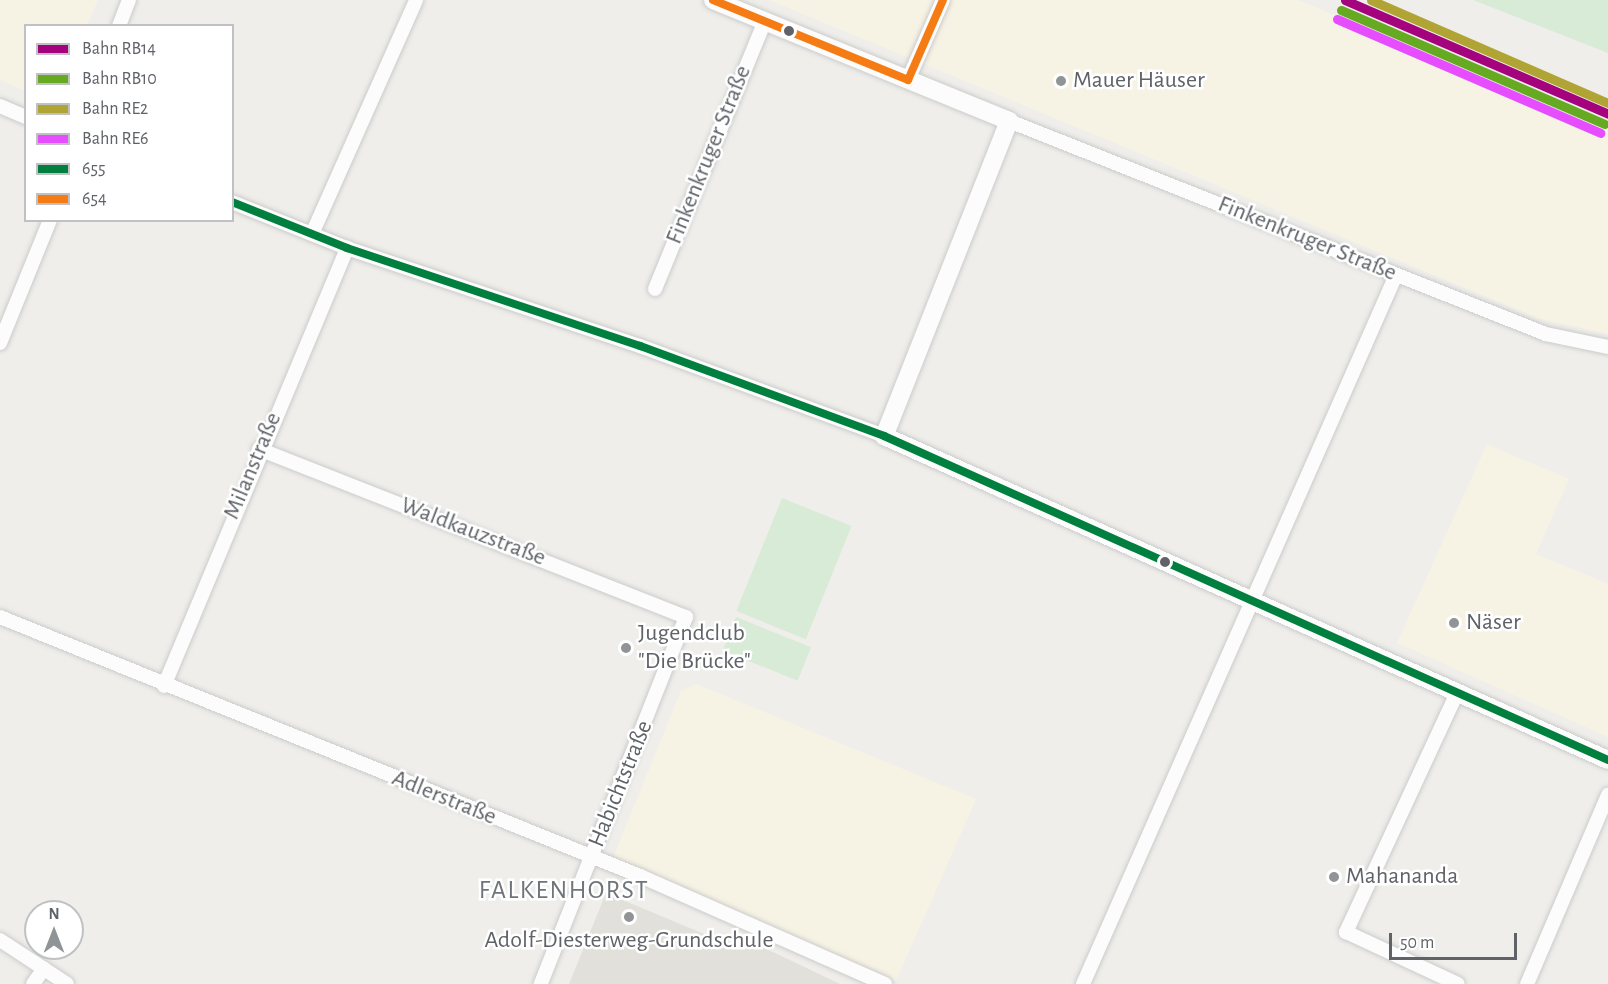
<!DOCTYPE html>
<meta charset="utf-8">
<style>
body{margin:0}
#map{position:relative;width:1608px;height:984px;overflow:hidden;background:#efeeea;font-family:"Alegreya Sans",sans-serif}
div>[style]{position:absolute}
[style*='--x']{left:calc(var(--x)*1px);top:calc(var(--y)*1px);width:calc(var(--w)*1px);rotate:calc(var(--a)*1deg)}
.commercial>*{inset:0;background:#f7f3e4}
.education>*{inset:0;background:#e2e0da}
.green>*{inset:0;background:#d8ebd6;transform-origin:0 0}
.roads{filter:drop-shadow(0 0 2px #cbcccc) drop-shadow(0 0 2px #cbcccc)}
.minor>*{height:14px;margin:-7px;padding:0 7px;transform-origin:7px;border-radius:7px;background:#fdfcfc}
.tertiary>*{height:18px;margin:-9px;padding:0 9px;transform-origin:9px;border-radius:9px;background:#fdfcfc}
.bus-1>*{height:8px;margin:-4px;padding:0 4px;transform-origin:4px;border-radius:4px;background:#007f3e}
.bus-2>*{height:8px;margin:-4px;padding:0 4px;transform-origin:4px;border-radius:4px;background:#f57c14}
.rail-1>*{height:9px;margin:-4.5px;padding:0 4.5px;transform-origin:4.5px;border-radius:4.5px;background:#a5027d}
.rail-2>*{height:9px;margin:-4.5px;padding:0 4.5px;transform-origin:4.5px;border-radius:4.5px;background:#6a2}
.rail-3>*{height:9px;margin:-4.5px;padding:0 4.5px;transform-origin:4.5px;border-radius:4.5px;background:#afa434}
.rail-4>*{height:9px;margin:-4.5px;padding:0 4.5px;transform-origin:4.5px;border-radius:4.5px;background:#e64dff}
.dots>*{width:16px;height:16px;translate:-50% -50%;box-sizing:border-box;border:3px solid #fff;border-radius:50%}
span{translate:-50% -50%;white-space:nowrap;text-align:center;line-height:1.15;-webkit-text-stroke:5px #fff;paint-order:stroke}
.poi-label{font-size:24px;color:#5f6368}
.left{translate:0 -50%;text-align:left}
.street-label{font-size:24px;color:#5f6368}
.neighbourhood-label{font-size:26px;color:#70757a;letter-spacing:1.5px}
.legend{position:absolute;left:24px;top:24px;width:210px;height:198px;box-sizing:border-box;background:#fff;border:2px solid #bfc1c3;margin:0;padding:8px 10px;list-style:none;font-size:18px;color:#5f6368}
.legend li{display:flex;align-items:center;gap:12px;height:30px}
.legend b{width:30px;border:2px solid #bfc1c3}
.north{position:absolute;left:24px;top:900px;width:60px;height:60px;box-sizing:border-box;background:#fff;border:2px solid #bfc1c3;border-radius:50%;rotate:0deg;font-size:16px;font-weight:700;line-height:24px;text-align:center;color:#5f6368}
.north::after{content:'';display:block;margin:auto;width:21px;height:27px;background:#919496;clip-path:polygon(50% 0,100% 100%,50% 72%,0 100%)}
.scale{position:absolute;left:1389px;top:933px;width:128px;height:27px;box-sizing:border-box;border:3px solid #5f6368;border-top:0;padding-left:8px;font-size:18px;line-height:21px;white-space:nowrap;color:#5f6368;-webkit-text-stroke:4px #fff;paint-order:stroke}
</style>
<div id="map">
<div class="commercial">
<i style="clip-path:polygon(0 0,98px 0,87px 25px,26px 26px,25px 91px,0 80px)"></i>
<i style="clip-path:polygon(769px 0,1299px 0,1608px 132px,1608px 334px,1540px 319px)"></i>
<i style="clip-path:polygon(1487px 444px,1569px 479px,1536px 554px,1608px 584px,1608px 737px,1397px 643px)"></i>
<i style="clip-path:polygon(696px 684px,976px 799px,896px 981px,613px 858px,681px 691px)"></i>
</div>
<div class="education">
<i style="clip-path:polygon(606px 893px,740px 949px,748px 940px,840px 984px,569px 984px)"></i>
</div>
<div class="green">
<i style="clip-path:polygon(1473px 0,1608px 0,1608px 53px)"></i>
<i style="left:782px;top:498px;width:75px;height:122px;rotate:22deg"></i>
<i style="left:736px;top:617px;width:81px;height:36px;rotate:22deg"></i>
</div>
<div class="roads">
<div class="minor">
<i style="--x:119;--y:26;--w:28;--a:-69"></i>
<i style="--x:908;--y:80;--w:87;--a:-66.4"></i>
<i style="--x:0;--y:106;--w:28;--a:23"></i>
<i style="--x:1009;--y:121;--w:578;--a:21.64"></i>
<i style="--x:1546;--y:334;--w:63;--a:11.8"></i>
<i style="--x:232;--y:202;--w:124;--a:21.8"></i>
<i style="--x:347;--y:248;--w:309;--a:18.5"></i>
<i style="--x:640;--y:346;--w:260;--a:20.2"></i>
<i style="--x:312;--y:234;--w:256;--a:-66"></i>
<i style="--x:655;--y:289;--w:290;--a:-67.7"></i>
<i style="--x:0;--y:343;--w:133;--a:-67.9"></i>
<i style="--x:259;--y:449;--w:459;--a:21.5"></i>
<i style="--x:686;--y:617;--w:395;--a:111.6"></i>
<i style="--x:0;--y:617;--w:690;--a:22.03"></i>
<i style="--x:640;--y:876;--w:268;--a:23.8"></i>
<i style="--x:164;--y:686;--w:475;--a:-67.3"></i>
<i style="--x:1457;--y:693;--w:264;--a:114.9"></i>
<i style="--x:1346;--y:932;--w:123;--a:24.9"></i>
<i style="--x:0;--y:940;--w:80;--a:33.3"></i>
<i style="--x:33;--y:984;--w:19;--a:-55"></i>
<i style="--x:1083;--y:984;--w:775;--a:-66.18"></i>
<i style="--x:1527;--y:984;--w:206;--a:-66.8"></i>
</div>
<div class="tertiary">
<i style="--x:713;--y:0;--w:320;--a:22.2"></i>
<i style="--x:1009;--y:121;--w:339;--a:111.6"></i>
<i style="--x:884;--y:436;--w:793;--a:24.11"></i>
</div>
</div>
<div class="bus-1">
<i style="--x:232;--y:202;--w:124;--a:21.8"></i>
<i style="--x:347;--y:248;--w:309;--a:18.5"></i>
<i style="--x:640;--y:346;--w:260;--a:20.2"></i>
<i style="--x:884;--y:436;--w:793;--a:24.11"></i>
</div>
<div class="bus-2">
<i style="--x:713;--y:0;--w:211;--a:22.3"></i>
<i style="--x:908;--y:80;--w:87;--a:-66.4"></i>
</div>
<div class="rail-1">
<i style="--x:1345;--y:0;--w:287;--a:23.4"></i>
</div>
<div class="rail-2">
<i style="--x:1341;--y:10;--w:287;--a:23.4"></i>
</div>
<div class="rail-3">
<i style="--x:1371;--y:0;--w:258;--a:23.5"></i>
</div>
<div class="rail-4">
<i style="--x:1337;--y:19;--w:287;--a:23.4"></i>
</div>
<div class="dots">
<i style="left:789px;top:31px;background:#5f6368"></i>
<i style="left:1061px;top:81px;background:#919496"></i>
<i style="left:1165px;top:562px;background:#5f6368"></i>
<i style="left:1454px;top:623px;background:#919496"></i>
<i style="left:626px;top:648px;background:#919496"></i>
<i style="left:1334px;top:877px;background:#919496"></i>
<i style="left:629px;top:917px;background:#919496"></i>
</div>
<div class="poi-label">
<span class="left" style="left:1073px;top:81px">Mauer Häuser</span>
<span class="left" style="left:1466px;top:623px">Näser</span>
<span class="left" style="left:638px;top:648px">Jugendclub<br>"Die Brücke"</span>
<span class="left" style="left:1346px;top:877px">Mahananda</span>
<span style="left:629px;top:941px">Adolf-Diesterweg-Grundschule</span>
</div>
<div class="street-label">
<span style="left:709px;top:155px;rotate:-68deg">Finkenkruger Straße</span>
<span style="left:1307px;top:239px;rotate:22deg">Finkenkruger Straße</span>
<span style="left:253px;top:466px;rotate:-67deg">Milanstraße</span>
<span style="left:473px;top:532px;rotate:21deg">Waldkauzstraße</span>
<span style="left:621px;top:784px;rotate:-68deg">Habichtstraße</span>
<span style="left:444px;top:798px;rotate:22deg">Adlerstraße</span>
</div>
<div class="neighbourhood-label">
<span style="left:564px;top:891px">FALKENHORST</span>
</div>
<ul class="legend">
<li><b style="height:8px;background:#a5027d"></b>Bahn RB14</li>
<li><b style="height:8px;background:#6a2"></b>Bahn RB10</li>
<li><b style="height:8px;background:#afa434"></b>Bahn RE2</li>
<li><b style="height:8px;background:#e64dff"></b>Bahn RE6</li>
<li><b style="height:8px;background:#007f3e"></b>655</li>
<li><b style="height:8px;background:#f57c14"></b>654</li>
</ul>
<div class="north">N</div>
<div class="scale">50 m</div>
</div>
